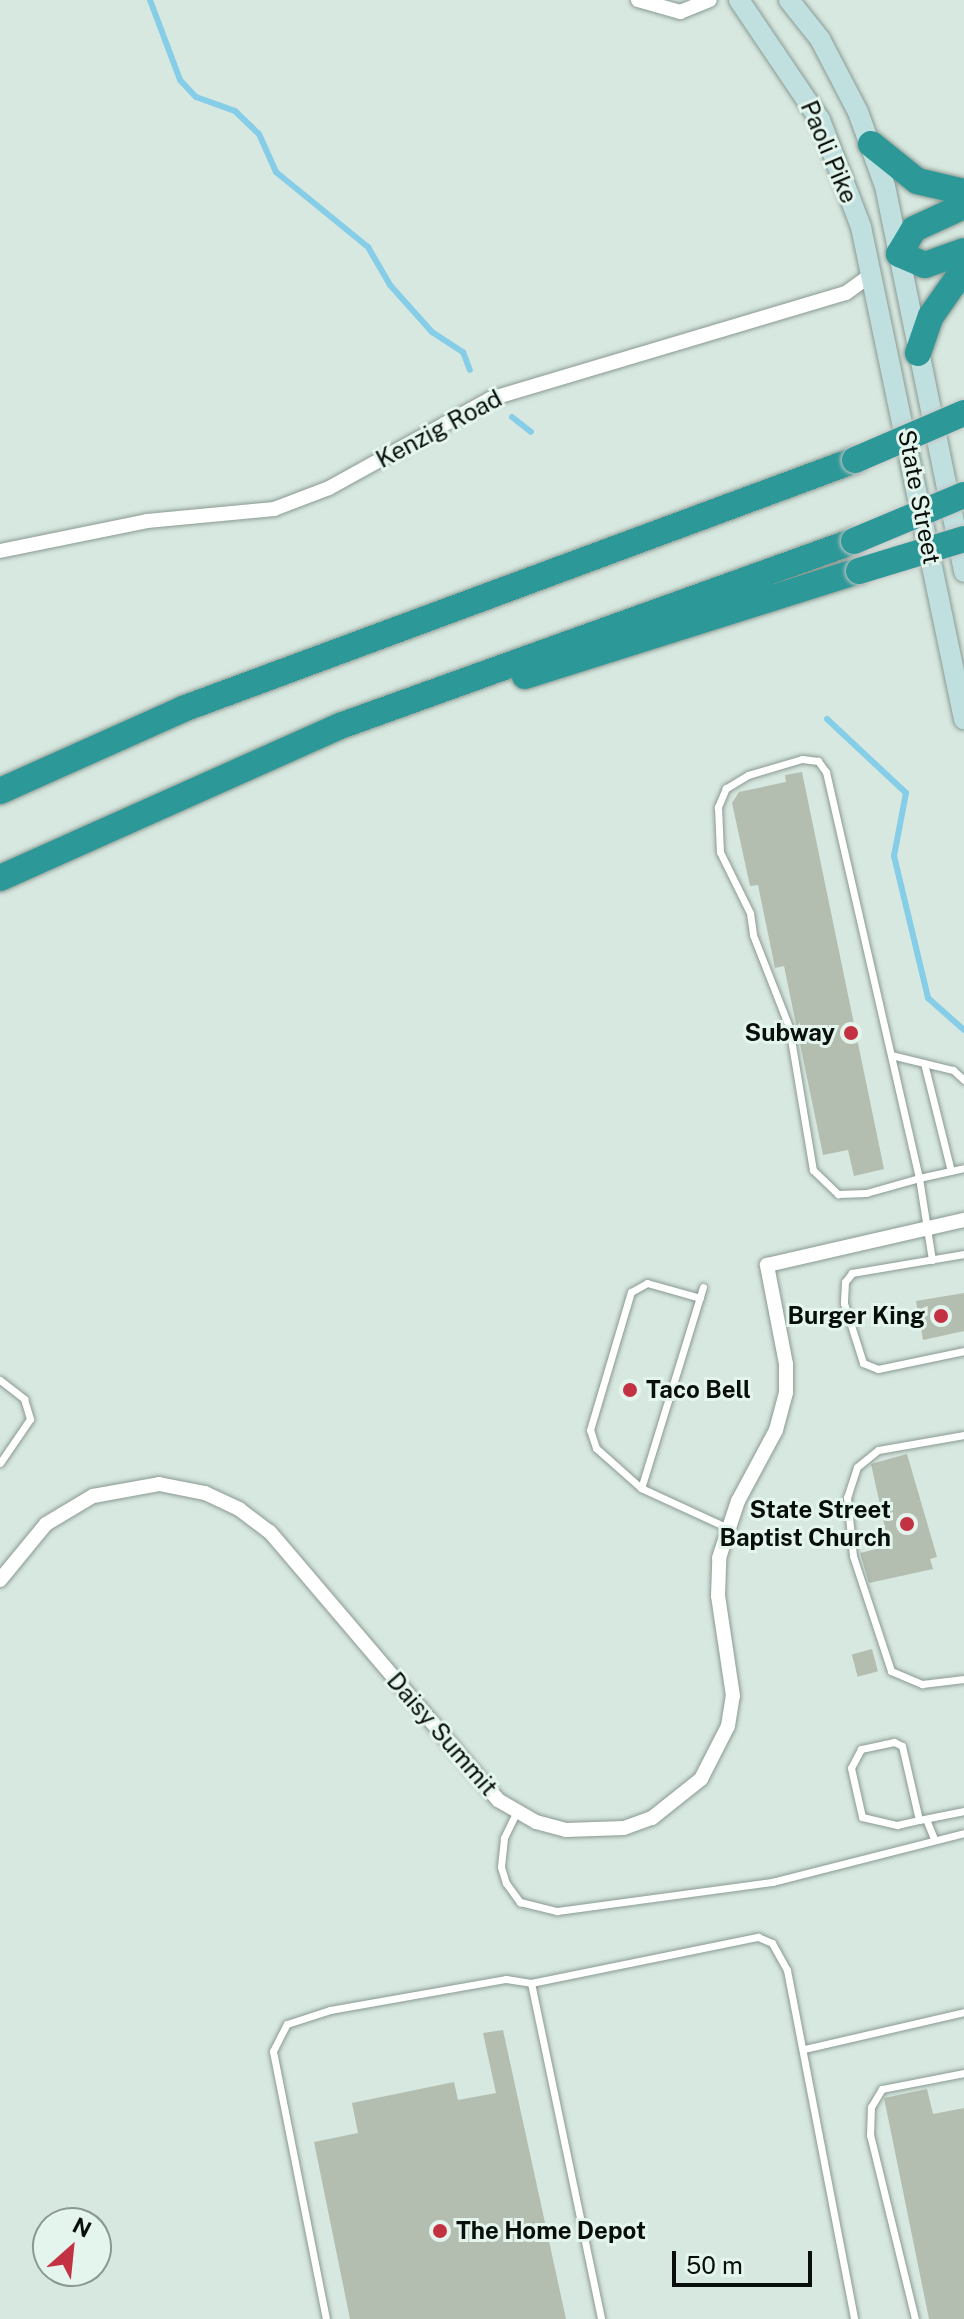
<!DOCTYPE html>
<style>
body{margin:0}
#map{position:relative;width:964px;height:2319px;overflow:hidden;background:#d7e8e0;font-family:"Public Sans",sans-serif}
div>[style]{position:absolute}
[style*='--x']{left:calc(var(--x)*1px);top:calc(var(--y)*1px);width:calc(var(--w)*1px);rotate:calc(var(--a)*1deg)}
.stream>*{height:6px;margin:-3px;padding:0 3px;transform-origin:3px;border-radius:3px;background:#86cde8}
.building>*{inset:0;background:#b3bdb0;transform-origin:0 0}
.roads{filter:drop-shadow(0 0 2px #8a9a92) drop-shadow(0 0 2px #8a9a92)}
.service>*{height:7px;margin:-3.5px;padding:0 3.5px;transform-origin:3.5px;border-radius:3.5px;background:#fff}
.minor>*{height:14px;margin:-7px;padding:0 7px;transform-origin:7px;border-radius:7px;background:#fff}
.secondary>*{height:20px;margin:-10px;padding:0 10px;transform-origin:10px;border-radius:10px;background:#c0e0e0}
.motorway>*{height:26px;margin:-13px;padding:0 13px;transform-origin:13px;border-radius:13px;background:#2c9898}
.bridges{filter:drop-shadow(0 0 2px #c4c5c4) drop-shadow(0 0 2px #c4c5c4)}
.motorway-bridge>*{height:26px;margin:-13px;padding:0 13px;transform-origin:13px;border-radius:13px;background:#2c9898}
.dots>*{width:22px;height:22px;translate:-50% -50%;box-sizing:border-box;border:4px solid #e4f5ed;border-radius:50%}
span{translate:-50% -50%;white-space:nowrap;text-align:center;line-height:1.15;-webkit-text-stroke:6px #e4f5ed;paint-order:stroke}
.street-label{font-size:24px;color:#080e0b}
.poi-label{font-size:24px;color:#080e0b;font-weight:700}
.right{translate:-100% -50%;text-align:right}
.left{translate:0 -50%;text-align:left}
.north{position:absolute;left:32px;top:2207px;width:80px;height:80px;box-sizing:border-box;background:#e4f5ed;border:2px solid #8c9993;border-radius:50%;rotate:27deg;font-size:22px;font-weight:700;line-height:32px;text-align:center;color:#080e0b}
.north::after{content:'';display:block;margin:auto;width:28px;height:36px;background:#c33242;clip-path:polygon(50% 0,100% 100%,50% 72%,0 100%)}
.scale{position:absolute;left:672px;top:2251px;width:140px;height:36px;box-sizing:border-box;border:4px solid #080e0b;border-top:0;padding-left:10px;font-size:24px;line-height:28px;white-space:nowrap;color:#080e0b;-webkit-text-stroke:6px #e4f5ed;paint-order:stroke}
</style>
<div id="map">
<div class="stream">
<i style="--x:150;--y:0;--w:85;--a:69.4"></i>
<i style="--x:180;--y:80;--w:23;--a:47"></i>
<i style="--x:196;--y:97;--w:41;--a:19.7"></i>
<i style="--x:235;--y:111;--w:33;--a:44"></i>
<i style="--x:259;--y:134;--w:42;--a:65.9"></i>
<i style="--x:276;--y:172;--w:119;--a:39.2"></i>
<i style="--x:368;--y:247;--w:44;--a:59.9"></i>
<i style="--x:390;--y:285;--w:63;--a:48.2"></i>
<i style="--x:432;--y:332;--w:37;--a:33"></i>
<i style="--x:463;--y:352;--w:19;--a:69"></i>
<i style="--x:512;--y:417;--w:24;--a:38"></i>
<i style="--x:827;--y:719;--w:108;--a:43.1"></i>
<i style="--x:906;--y:793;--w:64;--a:100.8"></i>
<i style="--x:894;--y:856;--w:146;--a:76.5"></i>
<i style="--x:928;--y:998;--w:48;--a:41.6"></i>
</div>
<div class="building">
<i style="clip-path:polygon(802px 772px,884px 1169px,854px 1176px,848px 1150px,823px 1155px,784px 966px,775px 968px,758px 885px,750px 886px,732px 803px,739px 792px,786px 782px,785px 775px)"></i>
<i style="clip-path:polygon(964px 1293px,964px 1331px,923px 1340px,916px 1301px)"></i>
<i style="clip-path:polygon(907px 1454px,937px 1557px,930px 1559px,933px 1569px,869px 1583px,860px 1553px,889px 1546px,871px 1464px)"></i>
<i style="left:872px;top:1649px;width:23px;height:21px;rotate:75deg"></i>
<i style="clip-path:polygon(503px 2030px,566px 2319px,350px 2319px,314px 2142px,358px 2133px,352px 2103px,454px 2082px,458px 2100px,496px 2093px,483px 2033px)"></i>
<i style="clip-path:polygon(927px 2089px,933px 2114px,964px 2108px,964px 2319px,929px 2319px,884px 2098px)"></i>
</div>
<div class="roads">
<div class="service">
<i style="--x:891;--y:1055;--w:64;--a:13.6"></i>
<i style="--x:953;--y:1070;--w:15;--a:42"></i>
<i style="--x:924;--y:1063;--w:111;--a:76"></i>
<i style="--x:964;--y:1254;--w:114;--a:170.4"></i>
<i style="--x:852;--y:1273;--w:11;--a:128"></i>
<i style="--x:845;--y:1282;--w:21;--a:93"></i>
<i style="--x:844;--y:1303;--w:63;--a:72.4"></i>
<i style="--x:863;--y:1363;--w:16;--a:22"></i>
<i style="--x:878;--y:1369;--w:88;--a:-11.8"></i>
<i style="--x:932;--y:1260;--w:83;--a:-99"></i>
<i style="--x:919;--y:1178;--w:417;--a:-102.9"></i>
<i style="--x:826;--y:772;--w:14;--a:-126"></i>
<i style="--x:818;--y:761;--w:16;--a:-173"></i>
<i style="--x:802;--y:759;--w:56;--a:163.5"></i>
<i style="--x:748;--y:775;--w:26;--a:149"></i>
<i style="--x:726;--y:788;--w:21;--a:113"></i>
<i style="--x:718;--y:807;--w:45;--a:87.5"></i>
<i style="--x:720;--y:852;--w:68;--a:63.8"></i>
<i style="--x:750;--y:913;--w:22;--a:82"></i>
<i style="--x:753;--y:935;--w:99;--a:68.6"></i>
<i style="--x:789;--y:1027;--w:145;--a:80.5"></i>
<i style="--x:813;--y:1170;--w:35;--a:44"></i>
<i style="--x:838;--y:1194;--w:28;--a:-2"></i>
<i style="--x:866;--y:1193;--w:55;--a:-15.8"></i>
<i style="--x:919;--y:1178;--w:46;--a:-12.5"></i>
<i style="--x:703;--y:1287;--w:210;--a:107.1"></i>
<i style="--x:641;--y:1488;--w:96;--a:24.7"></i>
<i style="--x:0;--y:1380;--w:31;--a:38"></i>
<i style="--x:24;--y:1399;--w:21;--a:73"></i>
<i style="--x:30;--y:1419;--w:53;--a:124.3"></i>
<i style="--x:964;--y:1435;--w:87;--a:170.1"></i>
<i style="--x:878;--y:1450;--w:27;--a:141"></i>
<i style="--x:857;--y:1467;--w:32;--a:108"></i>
<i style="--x:847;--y:1497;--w:59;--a:84.2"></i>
<i style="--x:853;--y:1556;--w:121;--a:71.7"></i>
<i style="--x:891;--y:1671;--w:34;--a:23"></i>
<i style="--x:922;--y:1684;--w:42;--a:-6.8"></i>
<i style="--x:641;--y:1488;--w:60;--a:-138.4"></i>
<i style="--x:596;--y:1448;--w:19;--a:-108"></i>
<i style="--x:590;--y:1430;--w:144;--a:-73.5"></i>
<i style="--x:631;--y:1292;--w:18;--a:-29"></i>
<i style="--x:647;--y:1283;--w:55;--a:15.8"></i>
<i style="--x:517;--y:1811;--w:30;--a:116"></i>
<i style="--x:504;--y:1838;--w:29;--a:96"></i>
<i style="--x:501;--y:1867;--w:17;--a:73"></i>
<i style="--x:506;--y:1883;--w:24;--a:54"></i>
<i style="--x:520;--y:1902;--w:38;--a:14"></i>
<i style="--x:557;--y:1911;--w:217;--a:-7.7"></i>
<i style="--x:772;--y:1882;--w:198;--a:-14.3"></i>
<i style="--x:926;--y:1819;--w:22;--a:68"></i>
<i style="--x:919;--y:1820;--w:76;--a:-102.9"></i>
<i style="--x:902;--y:1746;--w:9;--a:-153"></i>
<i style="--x:894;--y:1742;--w:34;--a:168"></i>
<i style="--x:861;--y:1749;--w:21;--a:118"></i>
<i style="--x:851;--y:1768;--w:50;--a:77.3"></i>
<i style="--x:862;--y:1817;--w:36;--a:13"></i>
<i style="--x:897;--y:1825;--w:23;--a:-13"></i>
<i style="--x:919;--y:1820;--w:46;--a:-11.3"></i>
<i style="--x:531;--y:1983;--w:343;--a:78.2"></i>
<i style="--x:804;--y:2049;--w:164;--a:-13"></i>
<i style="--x:326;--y:2319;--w:273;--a:-101.2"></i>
<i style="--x:273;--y:2051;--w:30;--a:-63"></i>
<i style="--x:287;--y:2024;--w:45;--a:-18"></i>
<i style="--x:330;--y:2010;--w:179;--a:-10"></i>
<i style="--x:506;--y:1979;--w:25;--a:9"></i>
<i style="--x:531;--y:1983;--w:232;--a:-11.5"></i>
<i style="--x:758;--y:1937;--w:15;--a:23"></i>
<i style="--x:772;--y:1943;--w:31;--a:61"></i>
<i style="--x:787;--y:1970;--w:355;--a:79.1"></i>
<i style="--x:915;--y:2319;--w:189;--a:-103.7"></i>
<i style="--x:870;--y:2135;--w:28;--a:-88"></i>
<i style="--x:871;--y:2107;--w:21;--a:-59"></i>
<i style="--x:882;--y:2089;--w:84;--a:-11"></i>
</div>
<div class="minor">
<i style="--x:638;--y:0;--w:44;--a:15.9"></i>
<i style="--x:680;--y:12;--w:32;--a:-22"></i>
<i style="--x:0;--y:551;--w:150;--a:-11.5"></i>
<i style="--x:147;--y:521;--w:128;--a:-5.4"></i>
<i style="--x:274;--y:509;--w:59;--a:-20.9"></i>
<i style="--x:329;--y:488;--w:184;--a:-28.9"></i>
<i style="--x:490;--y:399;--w:371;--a:-16.6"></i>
<i style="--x:846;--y:293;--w:31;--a:-36"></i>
<i style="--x:0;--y:1580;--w:72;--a:-50.6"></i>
<i style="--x:46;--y:1524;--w:55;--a:-30.8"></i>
<i style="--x:93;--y:1496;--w:67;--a:-10.3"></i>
<i style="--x:159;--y:1484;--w:47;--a:11.1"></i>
<i style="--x:205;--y:1493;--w:38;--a:25"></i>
<i style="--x:239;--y:1509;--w:39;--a:37"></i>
<i style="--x:270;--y:1532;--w:352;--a:49.6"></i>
<i style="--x:498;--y:1800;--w:44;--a:30.1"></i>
<i style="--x:536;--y:1822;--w:31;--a:15"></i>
<i style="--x:566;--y:1830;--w:58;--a:-2"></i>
<i style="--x:624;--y:1828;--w:30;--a:-20"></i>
<i style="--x:652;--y:1818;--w:63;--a:-38.5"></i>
<i style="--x:701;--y:1779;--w:59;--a:-63"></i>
<i style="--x:728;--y:1726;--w:30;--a:-81"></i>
<i style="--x:733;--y:1696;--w:101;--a:-98.5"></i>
<i style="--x:718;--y:1596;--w:38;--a:-88"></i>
<i style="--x:719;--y:1558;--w:60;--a:-71.6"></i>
<i style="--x:738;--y:1501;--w:81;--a:-61.8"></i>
<i style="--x:776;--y:1430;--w:39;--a:-75"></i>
<i style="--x:786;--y:1392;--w:28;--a:-90"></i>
<i style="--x:786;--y:1364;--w:101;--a:-100.9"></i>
<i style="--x:767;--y:1265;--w:202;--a:-12.9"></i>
</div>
<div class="secondary">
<i style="--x:739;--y:0;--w:145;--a:56"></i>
<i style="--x:820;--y:120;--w:115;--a:69"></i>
<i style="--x:861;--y:227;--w:503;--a:78.18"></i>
<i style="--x:789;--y:0;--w:50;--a:51.5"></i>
<i style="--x:820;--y:39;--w:82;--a:62.5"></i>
<i style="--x:858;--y:112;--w:79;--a:70"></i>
<i style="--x:885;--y:186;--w:394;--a:78.4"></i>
</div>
<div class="motorway">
<i style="--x:871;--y:144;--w:59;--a:38.8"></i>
<i style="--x:917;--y:181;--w:48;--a:13.2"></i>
<i style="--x:964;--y:206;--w:55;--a:155.3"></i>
<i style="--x:914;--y:229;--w:29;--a:121"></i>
<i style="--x:899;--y:254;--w:28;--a:23"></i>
<i style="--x:925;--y:265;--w:41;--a:-19.7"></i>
<i style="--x:918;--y:353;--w:39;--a:-71"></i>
<i style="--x:931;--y:316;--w:57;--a:-54.9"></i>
<i style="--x:525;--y:676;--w:350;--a:-17.5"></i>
<i style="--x:0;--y:791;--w:201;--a:-24.1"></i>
<i style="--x:183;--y:709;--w:717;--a:-20.33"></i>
<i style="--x:0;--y:878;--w:372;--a:-24.1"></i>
<i style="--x:340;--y:726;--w:546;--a:-19.79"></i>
</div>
</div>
<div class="bridges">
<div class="motorway-bridge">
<i style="--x:855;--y:460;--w:119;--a:-23.3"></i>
<i style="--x:854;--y:541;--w:119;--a:-22.7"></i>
<i style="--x:859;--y:571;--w:110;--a:-16.9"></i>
</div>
</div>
<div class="dots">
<i style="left:851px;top:1033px;background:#c33242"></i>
<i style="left:941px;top:1316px;background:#c33242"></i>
<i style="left:630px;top:1390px;background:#c33242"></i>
<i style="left:907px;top:1524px;background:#c33242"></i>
<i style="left:440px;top:2231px;background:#c33242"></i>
</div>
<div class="street-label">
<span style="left:829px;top:152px;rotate:67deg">Paoli Pike</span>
<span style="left:439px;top:429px;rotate:-28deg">Kenzig Road</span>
<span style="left:919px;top:497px;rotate:79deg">State Street</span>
<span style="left:442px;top:1734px;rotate:49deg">Daisy Summit</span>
</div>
<div class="poi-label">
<span class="right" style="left:835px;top:1033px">Subway</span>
<span class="right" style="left:925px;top:1316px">Burger King</span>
<span class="left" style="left:646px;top:1390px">Taco Bell</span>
<span class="right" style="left:891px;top:1524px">State Street<br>Baptist Church</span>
<span class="left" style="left:456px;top:2231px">The Home Depot</span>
</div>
<div class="north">N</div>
<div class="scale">50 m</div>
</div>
